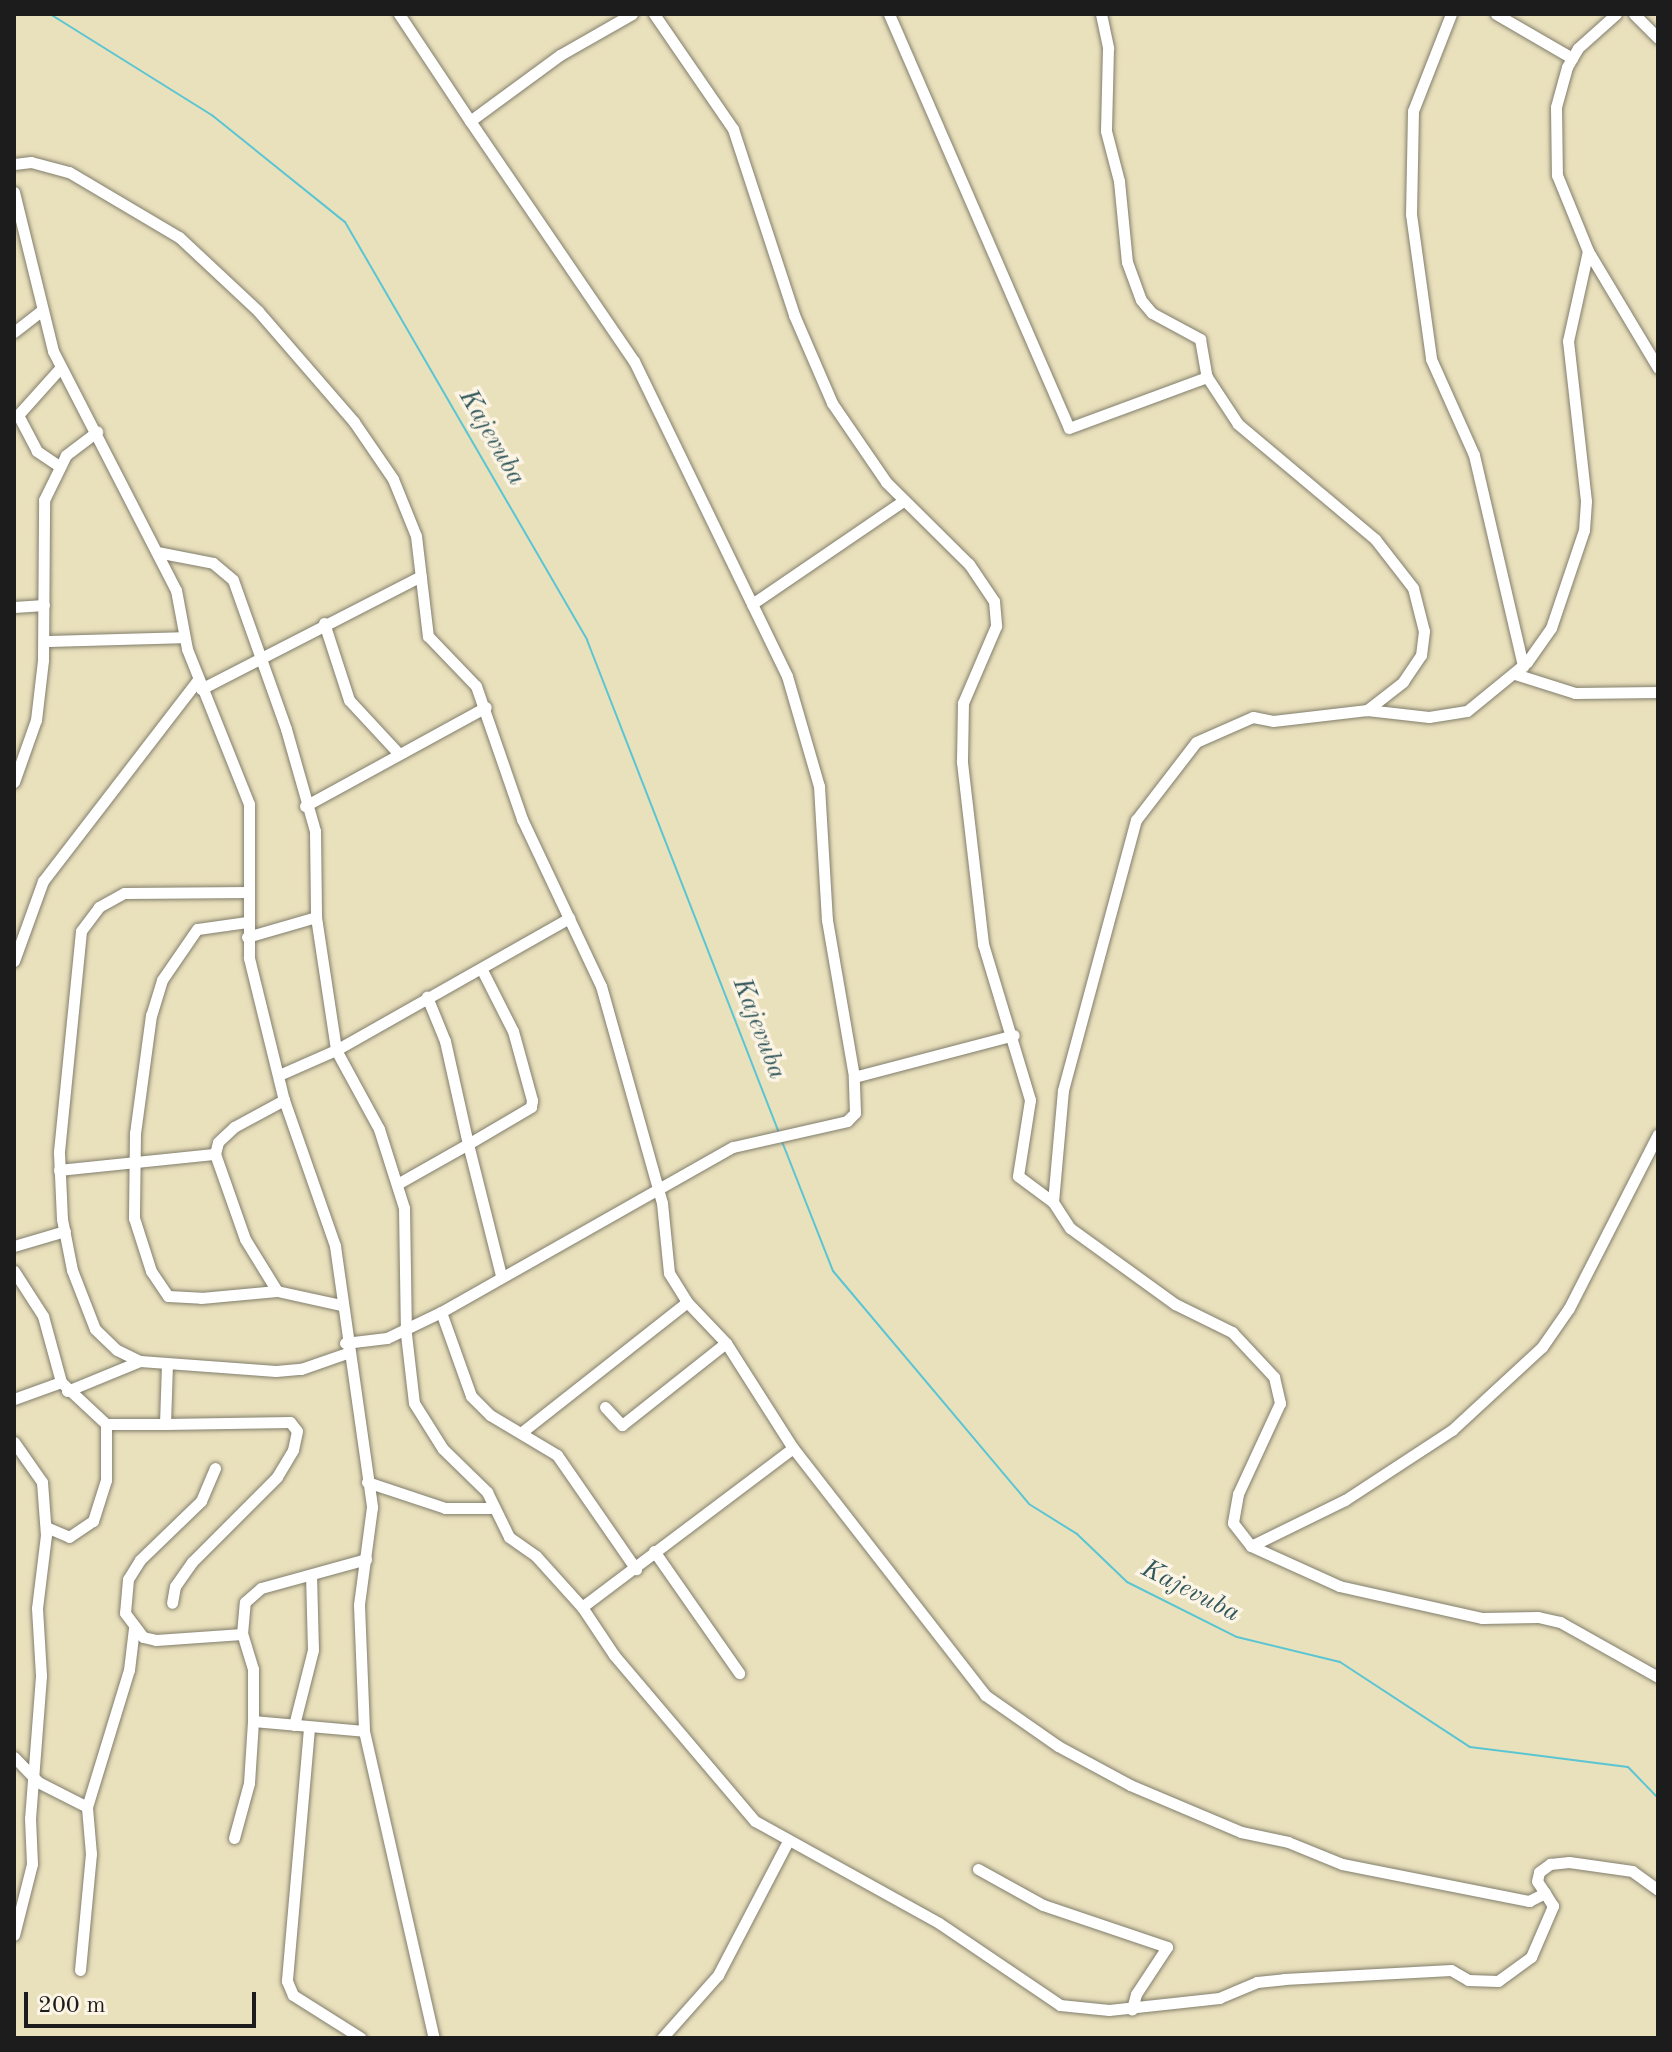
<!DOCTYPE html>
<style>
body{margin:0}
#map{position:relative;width:1672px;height:2052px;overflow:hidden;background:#e9e0bc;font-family:"Old Standard TT",serif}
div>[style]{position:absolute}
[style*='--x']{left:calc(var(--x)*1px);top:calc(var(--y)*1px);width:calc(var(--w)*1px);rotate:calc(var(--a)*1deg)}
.stream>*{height:2px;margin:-1px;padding:0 1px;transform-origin:1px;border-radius:1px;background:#5ac5d3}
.roads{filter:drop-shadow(0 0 2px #827e6c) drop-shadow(0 0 2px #827e6c)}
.minor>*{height:11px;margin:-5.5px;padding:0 5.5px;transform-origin:5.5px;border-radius:5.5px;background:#fff}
span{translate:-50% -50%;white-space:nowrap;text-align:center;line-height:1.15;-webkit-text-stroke:7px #fcf5e5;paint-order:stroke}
.water-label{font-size:26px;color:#32575c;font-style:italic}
.frame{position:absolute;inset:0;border:16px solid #1c1c1c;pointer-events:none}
.scale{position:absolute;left:24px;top:1992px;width:232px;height:36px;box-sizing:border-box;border:4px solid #1c1c1c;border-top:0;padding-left:10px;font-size:24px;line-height:28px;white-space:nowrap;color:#1c1c1c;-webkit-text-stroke:6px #fcf5e5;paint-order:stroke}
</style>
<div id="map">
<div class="stream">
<i style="--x:50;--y:14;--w:192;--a:32"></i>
<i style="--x:213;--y:116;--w:169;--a:38.8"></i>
<i style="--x:345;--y:222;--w:483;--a:59.9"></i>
<i style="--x:587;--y:640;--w:529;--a:68.72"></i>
<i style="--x:781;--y:1139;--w:142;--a:68.5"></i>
<i style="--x:833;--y:1271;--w:304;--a:49.9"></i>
<i style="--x:1029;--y:1504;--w:57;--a:32"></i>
<i style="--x:1077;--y:1534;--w:69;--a:43.8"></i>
<i style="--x:1127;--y:1582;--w:123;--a:26.6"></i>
<i style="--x:1237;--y:1637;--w:106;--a:13.6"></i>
<i style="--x:1340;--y:1662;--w:155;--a:33.2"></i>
<i style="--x:1470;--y:1747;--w:159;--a:7.2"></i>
<i style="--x:1628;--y:1767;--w:43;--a:45.9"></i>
</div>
<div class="roads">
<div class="minor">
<i style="--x:399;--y:14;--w:128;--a:56.4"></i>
<i style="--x:470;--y:121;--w:112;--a:-36.3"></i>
<i style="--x:560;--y:55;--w:83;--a:-29.7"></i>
<i style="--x:654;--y:14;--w:140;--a:55.5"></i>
<i style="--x:733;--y:129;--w:196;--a:71.8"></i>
<i style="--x:794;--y:315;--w:96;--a:66.6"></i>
<i style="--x:832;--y:403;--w:96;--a:55.6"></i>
<i style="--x:886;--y:482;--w:117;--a:44.7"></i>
<i style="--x:969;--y:564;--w:45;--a:56"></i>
<i style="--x:994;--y:601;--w:25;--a:85"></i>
<i style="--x:996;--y:626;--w:84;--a:113.2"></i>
<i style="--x:963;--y:703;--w:59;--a:91"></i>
<i style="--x:962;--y:762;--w:183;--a:83.4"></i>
<i style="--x:983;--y:944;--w:163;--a:73.2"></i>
<i style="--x:1030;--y:1100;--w:77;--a:99"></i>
<i style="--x:1018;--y:1176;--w:44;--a:36.6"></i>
<i style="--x:1053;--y:1202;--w:31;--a:57"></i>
<i style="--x:1070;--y:1228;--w:130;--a:35.9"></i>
<i style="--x:1175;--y:1304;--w:64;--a:26.2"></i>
<i style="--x:1232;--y:1332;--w:62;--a:47"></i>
<i style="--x:1274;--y:1377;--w:27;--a:77"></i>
<i style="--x:1280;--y:1403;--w:100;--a:114.8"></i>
<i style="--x:1238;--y:1494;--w:29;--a:100"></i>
<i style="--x:1233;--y:1523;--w:29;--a:52"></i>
<i style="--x:1251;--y:1546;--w:97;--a:24.4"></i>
<i style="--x:1339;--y:1586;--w:147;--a:12.6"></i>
<i style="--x:1482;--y:1618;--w:56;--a:-1"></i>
<i style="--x:1538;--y:1617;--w:23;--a:13"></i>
<i style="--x:1560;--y:1622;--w:112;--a:29.3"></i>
<i style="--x:889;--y:14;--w:451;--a:66.5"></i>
<i style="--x:1069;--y:428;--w:147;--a:-20.3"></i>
<i style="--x:1101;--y:14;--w:35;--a:78"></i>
<i style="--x:1108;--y:48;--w:83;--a:91.4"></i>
<i style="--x:1106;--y:131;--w:52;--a:75.4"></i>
<i style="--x:1119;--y:181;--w:81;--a:84.4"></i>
<i style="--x:1127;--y:262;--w:40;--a:69.8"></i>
<i style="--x:1141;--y:300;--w:17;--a:50"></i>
<i style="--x:1152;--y:313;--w:55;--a:28.4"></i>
<i style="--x:1200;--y:339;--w:39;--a:80"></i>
<i style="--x:1207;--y:377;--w:56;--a:56.6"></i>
<i style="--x:1238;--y:424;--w:179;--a:40"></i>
<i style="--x:1375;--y:539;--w:62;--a:52.2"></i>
<i style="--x:1413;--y:588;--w:44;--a:75.7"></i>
<i style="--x:1424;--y:631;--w:24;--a:97"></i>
<i style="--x:1421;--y:655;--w:32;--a:124"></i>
<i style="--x:1403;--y:682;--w:46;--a:142.1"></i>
<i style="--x:1451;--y:14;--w:104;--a:111.4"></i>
<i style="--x:1413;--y:111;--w:103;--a:91.1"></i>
<i style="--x:1411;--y:214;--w:146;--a:82.1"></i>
<i style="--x:1431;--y:359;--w:105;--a:65.9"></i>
<i style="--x:1474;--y:455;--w:217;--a:76.9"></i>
<i style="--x:1496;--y:14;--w:88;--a:30.1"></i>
<i style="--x:1616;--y:14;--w:51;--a:138.2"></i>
<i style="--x:1578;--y:48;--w:22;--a:120"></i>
<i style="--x:1567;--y:67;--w:41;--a:105.4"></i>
<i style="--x:1556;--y:107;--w:68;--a:89.2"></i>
<i style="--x:1557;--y:175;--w:82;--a:67.8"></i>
<i style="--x:1588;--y:251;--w:136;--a:59.1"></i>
<i style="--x:1634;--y:14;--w:34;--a:45"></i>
<i style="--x:470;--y:121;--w:291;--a:55.7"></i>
<i style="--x:634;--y:361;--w:270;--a:64.1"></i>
<i style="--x:752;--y:604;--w:183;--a:-34.3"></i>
<i style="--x:14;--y:164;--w:17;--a:-7"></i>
<i style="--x:31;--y:162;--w:39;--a:15"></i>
<i style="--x:69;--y:172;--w:128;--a:30.6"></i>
<i style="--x:179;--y:237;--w:108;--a:43.1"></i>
<i style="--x:258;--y:311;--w:147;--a:49.1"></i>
<i style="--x:354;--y:422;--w:69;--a:55.6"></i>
<i style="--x:393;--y:479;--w:61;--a:68"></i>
<i style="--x:416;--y:536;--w:101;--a:83.2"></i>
<i style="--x:428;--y:636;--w:69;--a:46.2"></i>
<i style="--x:476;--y:686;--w:141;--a:70.9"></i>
<i style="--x:522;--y:819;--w:185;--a:64.7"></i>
<i style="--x:601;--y:986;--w:225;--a:74.3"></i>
<i style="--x:662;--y:1203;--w:70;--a:84.3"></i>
<i style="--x:669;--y:1273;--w:34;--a:58"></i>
<i style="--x:687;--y:1302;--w:57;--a:46.4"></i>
<i style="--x:726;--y:1343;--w:125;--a:57.5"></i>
<i style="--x:793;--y:1448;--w:313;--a:52.1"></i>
<i style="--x:985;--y:1695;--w:89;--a:34.9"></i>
<i style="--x:1058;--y:1746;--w:82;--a:28.4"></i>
<i style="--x:1130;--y:1785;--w:121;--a:22.9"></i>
<i style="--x:1241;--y:1832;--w:48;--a:12"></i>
<i style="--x:1288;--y:1842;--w:58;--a:22.2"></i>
<i style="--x:1342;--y:1864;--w:191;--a:11.2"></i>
<i style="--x:1529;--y:1901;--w:18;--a:-27"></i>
<i style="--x:1545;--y:1893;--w:14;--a:-124"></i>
<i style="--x:1537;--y:1881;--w:9;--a:-77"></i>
<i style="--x:1539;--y:1872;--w:14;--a:-36"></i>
<i style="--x:1550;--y:1864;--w:19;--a:-6"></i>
<i style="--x:1569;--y:1862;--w:64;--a:8.1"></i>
<i style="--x:1632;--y:1871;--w:32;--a:36"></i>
<i style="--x:14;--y:192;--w:164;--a:76.2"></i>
<i style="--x:53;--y:351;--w:269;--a:62.8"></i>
<i style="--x:176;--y:590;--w:60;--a:79.4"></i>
<i style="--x:187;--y:649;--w:167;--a:68.2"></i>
<i style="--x:249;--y:804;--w:154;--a:90"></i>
<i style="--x:249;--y:958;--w:146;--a:76.2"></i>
<i style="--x:284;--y:1100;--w:155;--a:70.7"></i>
<i style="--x:335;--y:1246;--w:264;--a:81.9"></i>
<i style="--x:372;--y:1507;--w:99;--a:97.6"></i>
<i style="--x:359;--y:1605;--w:126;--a:87.7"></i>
<i style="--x:364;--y:1731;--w:315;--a:77.2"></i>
<i style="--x:14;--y:332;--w:34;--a:-38"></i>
<i style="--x:59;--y:466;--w:27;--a:-146"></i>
<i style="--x:37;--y:451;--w:41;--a:-117.8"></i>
<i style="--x:18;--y:415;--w:64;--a:-48.1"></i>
<i style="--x:157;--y:552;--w:57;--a:11.1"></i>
<i style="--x:213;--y:563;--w:26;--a:40"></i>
<i style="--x:233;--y:580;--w:158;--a:70.4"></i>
<i style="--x:286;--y:729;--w:106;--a:74.1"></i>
<i style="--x:315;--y:831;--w:86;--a:89.3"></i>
<i style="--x:316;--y:917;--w:134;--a:81.4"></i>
<i style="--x:336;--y:1050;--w:90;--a:61.4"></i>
<i style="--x:379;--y:1129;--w:83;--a:72.4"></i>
<i style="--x:404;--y:1208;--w:126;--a:89.1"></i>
<i style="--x:406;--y:1334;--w:69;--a:83.4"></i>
<i style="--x:414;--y:1403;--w:54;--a:57.8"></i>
<i style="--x:443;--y:1449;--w:62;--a:44.3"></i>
<i style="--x:487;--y:1492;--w:50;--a:63.9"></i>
<i style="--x:509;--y:1537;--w:33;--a:35"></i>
<i style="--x:536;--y:1556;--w:69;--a:48"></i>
<i style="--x:582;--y:1607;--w:58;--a:56.3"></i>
<i style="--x:614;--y:1655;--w:218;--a:49.7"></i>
<i style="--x:755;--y:1821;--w:210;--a:29"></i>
<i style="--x:939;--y:1923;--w:146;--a:34.1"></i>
<i style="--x:1060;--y:2005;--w:49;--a:5.8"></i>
<i style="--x:1109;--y:2010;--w:111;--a:-6.2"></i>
<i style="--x:1219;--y:1998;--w:41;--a:-22.8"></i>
<i style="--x:1257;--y:1982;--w:27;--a:-6"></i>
<i style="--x:1284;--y:1979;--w:167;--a:-3.1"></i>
<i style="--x:1451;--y:1970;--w:20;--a:30"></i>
<i style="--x:1468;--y:1980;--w:30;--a:2"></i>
<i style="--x:1498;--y:1981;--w:41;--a:-36"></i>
<i style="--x:1531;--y:1957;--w:56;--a:-66.7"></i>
<i style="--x:1553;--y:1906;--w:15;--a:-122"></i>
<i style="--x:752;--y:604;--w:80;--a:64.1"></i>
<i style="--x:787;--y:676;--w:115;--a:73.8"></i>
<i style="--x:819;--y:786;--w:134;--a:86.6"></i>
<i style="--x:827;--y:920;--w:159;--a:80.2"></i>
<i style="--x:14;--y:607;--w:30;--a:-4"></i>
<i style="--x:324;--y:623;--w:81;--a:72"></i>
<i style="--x:349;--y:700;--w:72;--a:47.2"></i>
<i style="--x:45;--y:641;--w:139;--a:-1.6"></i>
<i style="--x:1515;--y:674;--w:63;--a:17.6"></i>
<i style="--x:1575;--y:693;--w:83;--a:-0.7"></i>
<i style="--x:201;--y:689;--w:247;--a:-27.2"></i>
<i style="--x:14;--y:782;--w:66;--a:-70.5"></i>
<i style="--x:36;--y:720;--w:60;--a:-83.3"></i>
<i style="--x:43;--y:660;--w:160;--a:-89.6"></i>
<i style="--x:44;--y:500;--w:50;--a:-63.9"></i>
<i style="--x:66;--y:455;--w:39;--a:-37"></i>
<i style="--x:305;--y:806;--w:206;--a:-28.7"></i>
<i style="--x:249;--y:892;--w:125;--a:179.5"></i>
<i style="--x:124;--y:893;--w:29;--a:151"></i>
<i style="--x:99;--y:907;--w:30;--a:127"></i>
<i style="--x:81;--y:931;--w:223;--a:95.7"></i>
<i style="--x:59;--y:1153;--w:66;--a:87.4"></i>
<i style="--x:62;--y:1219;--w:52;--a:78.9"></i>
<i style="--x:72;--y:1270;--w:63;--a:68.7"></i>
<i style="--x:95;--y:1329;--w:30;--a:44"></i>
<i style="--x:117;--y:1350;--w:25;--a:26"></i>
<i style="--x:140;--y:1361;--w:136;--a:4.2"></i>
<i style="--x:276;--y:1371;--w:25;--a:-5"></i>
<i style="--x:301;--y:1369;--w:49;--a:-19.2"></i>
<i style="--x:247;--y:922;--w:50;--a:172"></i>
<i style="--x:197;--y:929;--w:62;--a:124.5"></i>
<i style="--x:162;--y:980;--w:37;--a:107"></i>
<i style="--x:151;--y:1015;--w:119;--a:97.7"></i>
<i style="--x:135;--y:1133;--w:85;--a:90.7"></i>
<i style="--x:134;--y:1218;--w:56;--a:72.2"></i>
<i style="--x:151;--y:1271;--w:30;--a:56"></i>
<i style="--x:168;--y:1296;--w:33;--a:3"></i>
<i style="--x:201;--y:1298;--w:76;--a:-5.3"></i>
<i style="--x:277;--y:1291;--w:66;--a:12.3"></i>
<i style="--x:247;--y:937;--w:72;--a:-16.2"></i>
<i style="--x:14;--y:961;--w:85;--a:-70.1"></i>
<i style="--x:43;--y:881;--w:254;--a:-52.4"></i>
<i style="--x:482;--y:970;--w:68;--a:63.1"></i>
<i style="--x:513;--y:1031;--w:72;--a:74.6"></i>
<i style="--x:532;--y:1100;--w:7;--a:98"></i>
<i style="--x:531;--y:1107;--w:73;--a:149.6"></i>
<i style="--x:468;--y:1144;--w:135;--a:75.9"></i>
<i style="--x:279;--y:1075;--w:62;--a:-23.7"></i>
<i style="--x:336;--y:1050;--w:268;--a:-29.5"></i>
<i style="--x:59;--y:1170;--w:157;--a:-5.9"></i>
<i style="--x:399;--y:1183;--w:79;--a:-29.5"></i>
<i style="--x:468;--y:1144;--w:106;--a:-102.6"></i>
<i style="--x:445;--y:1041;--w:48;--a:-112.2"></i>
<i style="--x:1053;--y:1202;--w:112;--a:-84.9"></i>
<i style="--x:1063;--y:1090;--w:280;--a:-74.9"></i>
<i style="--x:1136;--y:820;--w:98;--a:-52.4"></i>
<i style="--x:1196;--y:742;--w:62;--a:-23.7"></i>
<i style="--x:1253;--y:717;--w:20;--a:11"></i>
<i style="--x:1273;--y:721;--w:95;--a:-6.7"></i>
<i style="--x:1367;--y:710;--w:62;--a:6.4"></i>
<i style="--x:1429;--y:717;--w:38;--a:-9"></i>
<i style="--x:1467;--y:711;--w:77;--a:-39.2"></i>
<i style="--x:1527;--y:662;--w:42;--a:-54.8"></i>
<i style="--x:1551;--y:628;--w:103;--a:-71.4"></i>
<i style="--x:1584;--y:530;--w:29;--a:-86"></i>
<i style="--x:1586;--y:501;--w:161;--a:-96.4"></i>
<i style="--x:1568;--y:341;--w:92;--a:-77.5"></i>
<i style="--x:14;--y:1246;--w:53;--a:-16.4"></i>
<i style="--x:14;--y:1271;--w:54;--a:57.2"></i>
<i style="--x:43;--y:1316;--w:68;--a:74.7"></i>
<i style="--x:61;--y:1382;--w:62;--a:43"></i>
<i style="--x:106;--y:1424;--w:59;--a:0"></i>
<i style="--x:165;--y:1424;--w:59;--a:-88.1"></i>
<i style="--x:277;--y:1291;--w:61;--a:-121.6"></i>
<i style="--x:245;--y:1239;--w:90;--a:-109.4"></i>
<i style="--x:215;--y:1154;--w:12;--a:-76"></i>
<i style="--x:218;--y:1142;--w:22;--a:-43"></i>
<i style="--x:234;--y:1127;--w:57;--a:-28.4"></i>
<i style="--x:441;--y:1312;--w:89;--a:70.3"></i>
<i style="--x:471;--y:1396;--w:27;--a:45"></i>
<i style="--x:490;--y:1415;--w:78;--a:30.8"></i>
<i style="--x:557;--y:1455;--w:139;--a:55.3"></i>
<i style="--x:345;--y:1343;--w:42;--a:-6.8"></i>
<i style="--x:387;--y:1338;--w:60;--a:-25.7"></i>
<i style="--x:441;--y:1312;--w:335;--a:-29.5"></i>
<i style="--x:733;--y:1147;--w:117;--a:-12.8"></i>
<i style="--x:847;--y:1121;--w:11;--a:-45"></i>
<i style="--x:855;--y:1113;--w:36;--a:-92"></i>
<i style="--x:854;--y:1077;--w:165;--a:-14.7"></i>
<i style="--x:67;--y:1391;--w:79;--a:-22.3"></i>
<i style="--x:14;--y:1399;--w:50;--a:-19.9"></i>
<i style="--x:605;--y:1407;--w:25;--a:47"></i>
<i style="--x:622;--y:1425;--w:132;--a:-38.3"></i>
<i style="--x:165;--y:1424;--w:125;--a:-0.9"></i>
<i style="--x:290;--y:1422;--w:11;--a:52"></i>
<i style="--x:297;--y:1431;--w:19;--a:102"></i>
<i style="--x:293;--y:1450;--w:31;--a:121"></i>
<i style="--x:277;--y:1477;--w:120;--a:135"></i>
<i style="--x:192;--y:1562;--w:29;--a:125"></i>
<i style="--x:175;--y:1586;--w:17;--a:100"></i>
<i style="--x:522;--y:1432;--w:210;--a:-38.2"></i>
<i style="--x:14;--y:1442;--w:49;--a:55"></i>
<i style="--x:42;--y:1482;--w:53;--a:85.7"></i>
<i style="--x:46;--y:1535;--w:74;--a:97"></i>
<i style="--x:37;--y:1608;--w:68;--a:86.6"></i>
<i style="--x:41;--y:1676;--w:142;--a:94.4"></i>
<i style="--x:30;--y:1818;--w:46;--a:87.5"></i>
<i style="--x:32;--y:1864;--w:73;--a:104.2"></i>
<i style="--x:215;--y:1468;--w:36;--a:113"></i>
<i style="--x:201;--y:1501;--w:85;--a:136"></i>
<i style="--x:140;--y:1560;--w:22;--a:122"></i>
<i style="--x:128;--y:1579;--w:34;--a:95"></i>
<i style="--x:125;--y:1613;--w:30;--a:53"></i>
<i style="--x:143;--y:1637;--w:13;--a:13"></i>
<i style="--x:156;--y:1640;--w:86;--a:-4"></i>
<i style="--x:367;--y:1482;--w:82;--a:18.4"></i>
<i style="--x:445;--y:1508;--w:47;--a:0"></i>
<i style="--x:46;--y:1527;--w:25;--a:23"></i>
<i style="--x:69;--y:1537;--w:29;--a:-34"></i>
<i style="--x:93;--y:1521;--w:43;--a:-72.4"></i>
<i style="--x:106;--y:1480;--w:56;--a:-90"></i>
<i style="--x:1251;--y:1546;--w:105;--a:-26.1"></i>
<i style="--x:1345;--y:1500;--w:128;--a:-33.2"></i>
<i style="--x:1452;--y:1430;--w:122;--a:-42.7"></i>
<i style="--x:1542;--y:1347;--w:47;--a:-55.3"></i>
<i style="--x:1569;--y:1308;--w:195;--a:-62.9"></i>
<i style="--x:654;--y:1551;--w:149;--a:55.1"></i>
<i style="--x:582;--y:1607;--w:264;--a:-37"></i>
<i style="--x:253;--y:1721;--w:111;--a:5.1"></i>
<i style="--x:294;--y:1725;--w:77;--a:-75.8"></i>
<i style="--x:313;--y:1650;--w:75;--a:-91.5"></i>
<i style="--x:309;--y:1728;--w:254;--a:95"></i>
<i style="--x:287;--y:1981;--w:15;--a:67"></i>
<i style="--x:293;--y:1995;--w:80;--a:32.3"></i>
<i style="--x:14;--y:1757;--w:35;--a:46"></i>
<i style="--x:38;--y:1782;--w:55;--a:27"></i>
<i style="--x:234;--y:1838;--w:57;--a:-74.7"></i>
<i style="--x:249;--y:1783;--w:62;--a:-86.3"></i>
<i style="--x:253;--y:1721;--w:52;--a:-90"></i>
<i style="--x:253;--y:1669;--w:37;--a:-107"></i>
<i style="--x:242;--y:1634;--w:32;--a:-85"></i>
<i style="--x:245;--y:1602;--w:21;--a:-41"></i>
<i style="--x:261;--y:1588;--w:109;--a:-15.4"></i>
<i style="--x:978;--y:1869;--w:74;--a:29"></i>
<i style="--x:1043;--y:1905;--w:131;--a:18.7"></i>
<i style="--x:1167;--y:1947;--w:56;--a:123.4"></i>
<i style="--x:1136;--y:1994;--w:16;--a:105"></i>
<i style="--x:80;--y:1970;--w:117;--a:-84.6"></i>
<i style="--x:91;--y:1854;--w:47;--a:-94.9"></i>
<i style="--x:87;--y:1807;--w:143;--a:-73"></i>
<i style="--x:129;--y:1670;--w:42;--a:-83.2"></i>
<i style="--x:662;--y:2038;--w:84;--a:-48.4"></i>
<i style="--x:718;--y:1975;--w:151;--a:-62.4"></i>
</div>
</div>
<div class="water-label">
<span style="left:491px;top:438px;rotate:60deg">Kajevuba</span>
<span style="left:758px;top:1029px;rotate:69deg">Kajevuba</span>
<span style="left:1190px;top:1592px;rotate:27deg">Kajevuba</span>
</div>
<div class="frame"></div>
<div class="scale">200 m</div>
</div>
